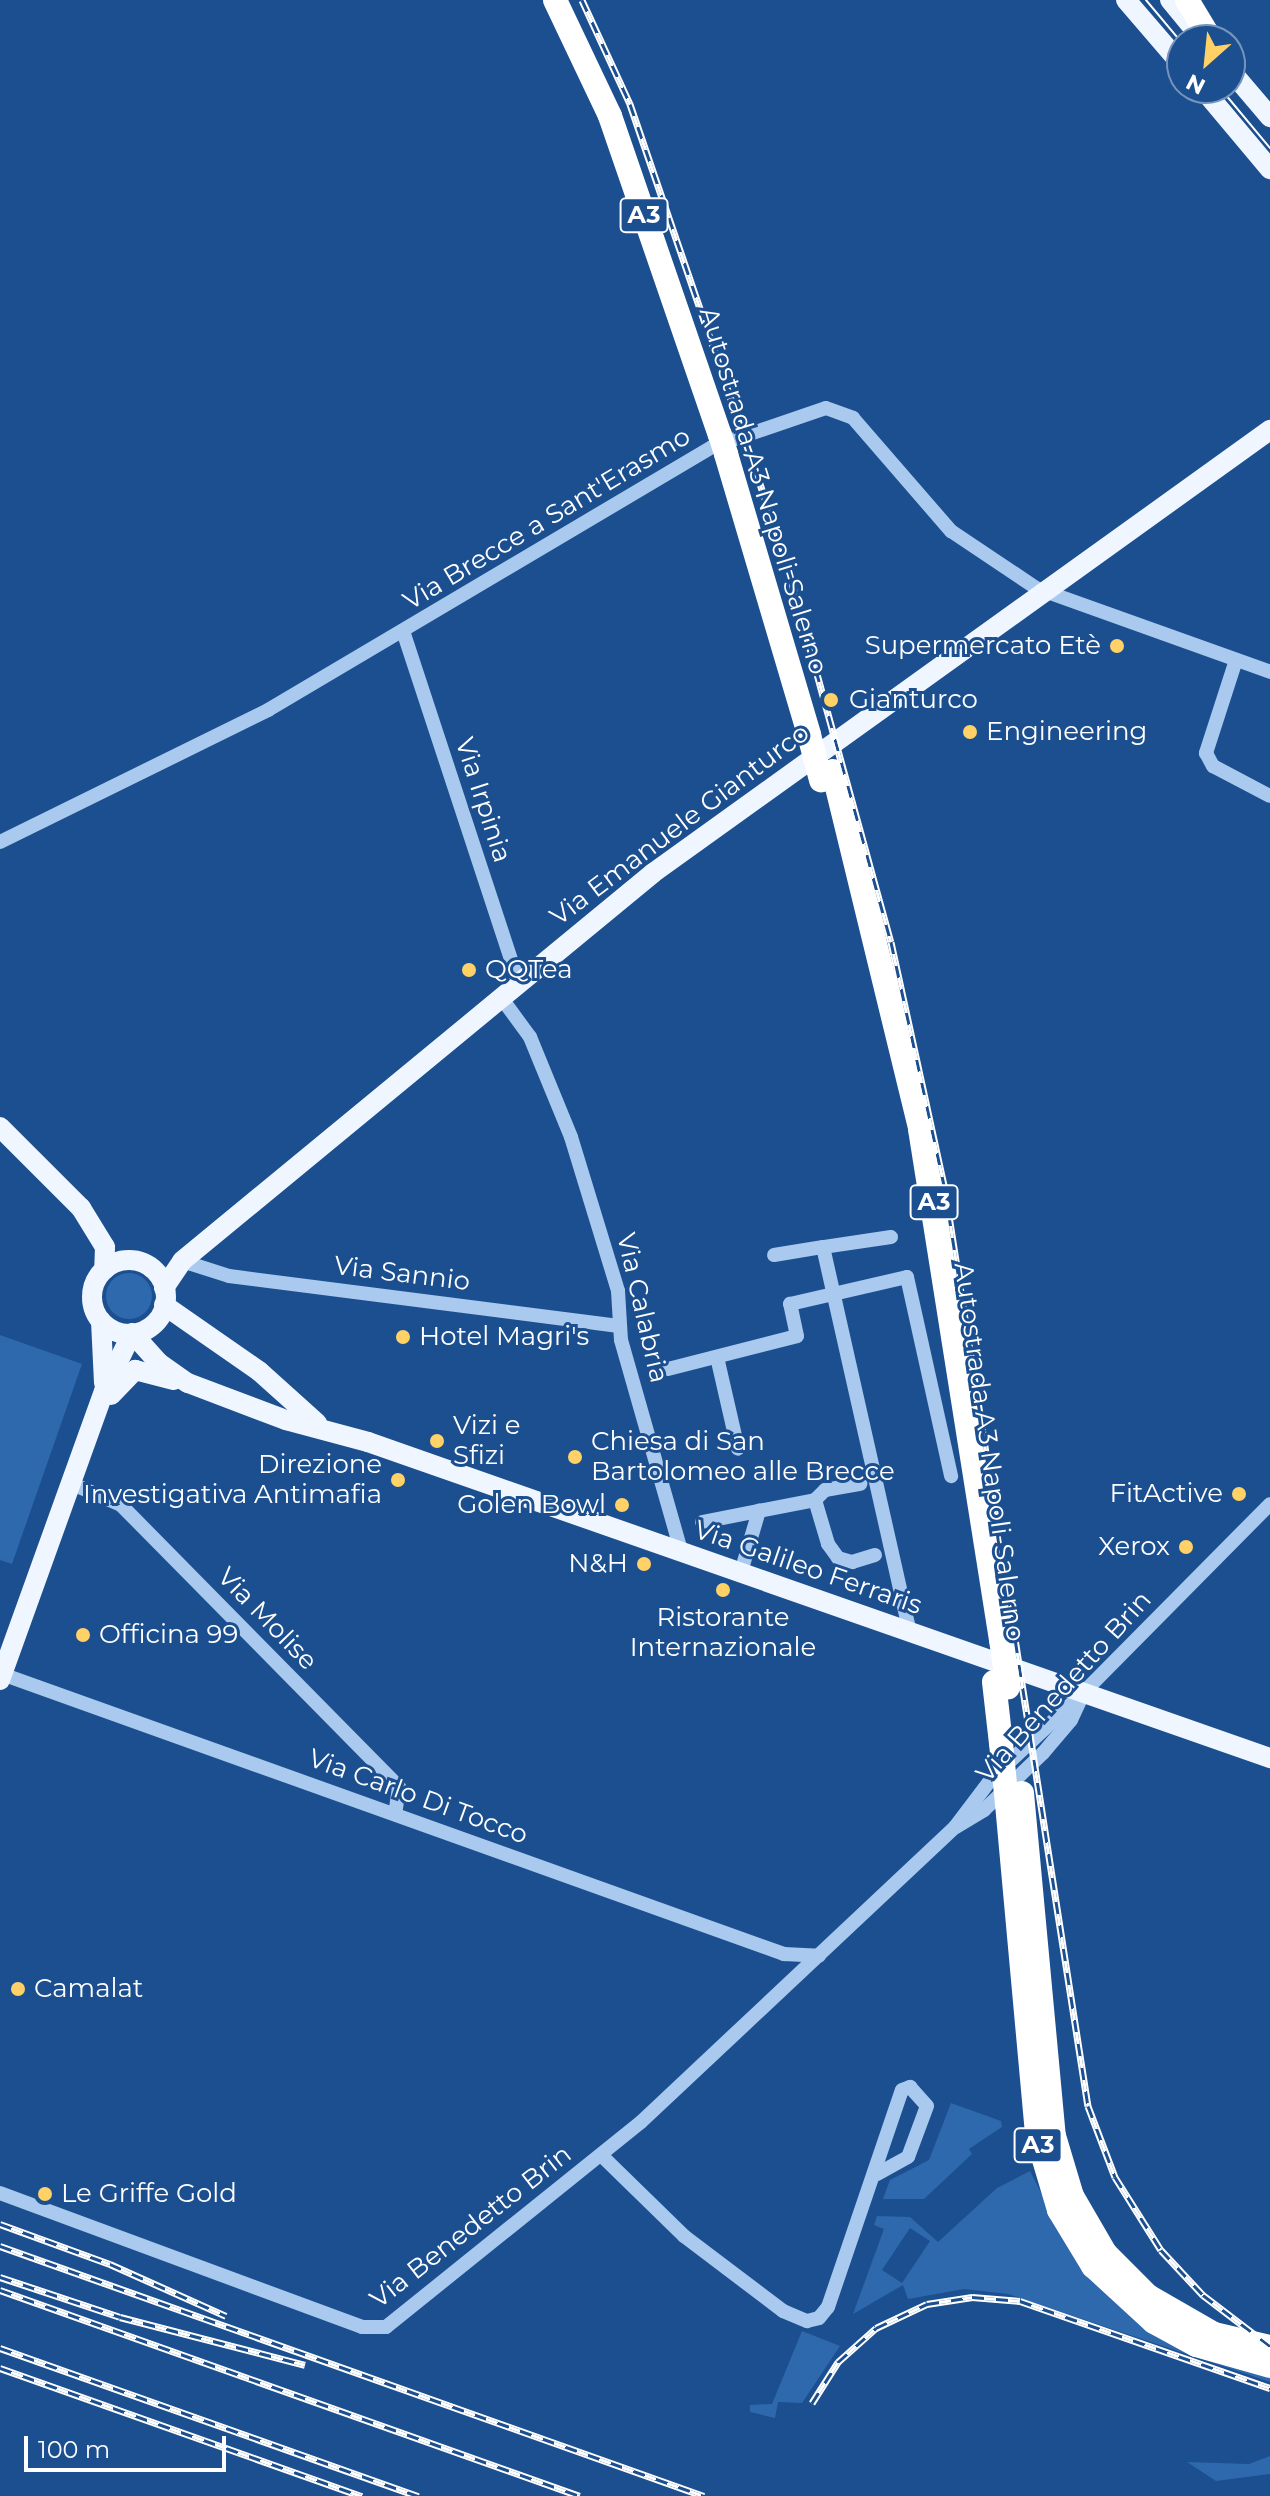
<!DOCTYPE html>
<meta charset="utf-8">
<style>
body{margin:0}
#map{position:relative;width:1270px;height:2496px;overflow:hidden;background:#1b4f8f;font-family:Montserrat,sans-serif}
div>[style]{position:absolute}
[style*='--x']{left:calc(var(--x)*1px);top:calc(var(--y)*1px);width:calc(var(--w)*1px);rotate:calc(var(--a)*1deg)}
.green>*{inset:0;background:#2e69ad}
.round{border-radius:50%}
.minor>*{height:14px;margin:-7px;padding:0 7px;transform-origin:7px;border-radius:7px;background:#a9c9ee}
.major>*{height:20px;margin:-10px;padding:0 10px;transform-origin:10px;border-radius:10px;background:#f0f6ff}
.major>.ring{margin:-10px;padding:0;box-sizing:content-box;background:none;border:20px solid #f0f6ff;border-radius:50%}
.highway>*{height:24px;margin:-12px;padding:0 12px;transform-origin:12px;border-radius:12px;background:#fff}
.tram>*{height:2px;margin:-1px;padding:0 1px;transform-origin:1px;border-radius:1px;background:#fff}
.rail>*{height:7px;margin-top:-3.5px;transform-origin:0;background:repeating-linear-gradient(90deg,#1b4f8f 0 12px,#fff 0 24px);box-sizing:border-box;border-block:2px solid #fff}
.highway-bridge>*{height:24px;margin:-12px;padding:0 12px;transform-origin:12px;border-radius:12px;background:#fff}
.dots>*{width:22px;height:22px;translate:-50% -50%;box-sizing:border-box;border:4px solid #1b4f8f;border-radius:50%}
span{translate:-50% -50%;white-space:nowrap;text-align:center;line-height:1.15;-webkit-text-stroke:6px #1b4f8f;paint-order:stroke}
.shield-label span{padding:2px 6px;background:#1b4f8f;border:2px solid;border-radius:6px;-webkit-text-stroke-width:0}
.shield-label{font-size:24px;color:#fff;font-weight:700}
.street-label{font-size:26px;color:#fff}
.poi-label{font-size:26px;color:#fff}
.right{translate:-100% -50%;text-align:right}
.left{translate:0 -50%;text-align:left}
.north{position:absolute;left:1166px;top:24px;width:80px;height:80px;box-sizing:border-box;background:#1b4f8f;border:2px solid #7695bc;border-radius:50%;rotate:207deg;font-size:22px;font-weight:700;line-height:32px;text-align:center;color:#fff}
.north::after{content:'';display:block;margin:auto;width:28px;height:36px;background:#ffd166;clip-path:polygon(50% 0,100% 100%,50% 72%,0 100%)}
.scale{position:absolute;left:24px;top:2436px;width:202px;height:36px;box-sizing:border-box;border:4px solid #fff;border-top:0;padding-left:10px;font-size:24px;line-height:28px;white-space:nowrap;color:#fff;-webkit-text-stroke:6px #1b4f8f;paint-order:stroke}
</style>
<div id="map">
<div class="green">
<i class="round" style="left:106px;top:1273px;width:46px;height:46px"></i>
<i style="clip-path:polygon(0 1335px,82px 1364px,12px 1564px,0 1560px)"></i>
<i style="clip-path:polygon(951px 2103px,1001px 2121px,1002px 2127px,969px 2149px,972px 2154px,924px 2199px,883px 2199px,890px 2180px,929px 2160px)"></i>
<i style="clip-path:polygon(evenodd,1030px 2171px,1050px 2210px,1270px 2374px,1270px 2382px,1008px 2294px,964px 2289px,908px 2299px,903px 2285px,853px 2314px,884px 2229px,874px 2225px,877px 2216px,910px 2217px,938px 2242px,997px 2188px,1030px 2171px,910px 2228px,930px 2241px,902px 2283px,882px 2270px,910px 2228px)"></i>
<i style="clip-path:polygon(802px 2331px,840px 2346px,802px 2403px,778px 2402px,775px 2418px,750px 2412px,750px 2405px,772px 2404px)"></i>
<i style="clip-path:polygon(1270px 2456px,1270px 2474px,1216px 2481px,1187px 2462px,1249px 2464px)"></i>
</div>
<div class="minor">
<i style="--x:404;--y:634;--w:365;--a:71.8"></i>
<i style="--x:1236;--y:660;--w:98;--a:107.9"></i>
<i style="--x:1206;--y:753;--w:15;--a:62"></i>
<i style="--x:1213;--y:766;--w:64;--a:27.8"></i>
<i style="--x:0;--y:842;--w:299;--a:-26.2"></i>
<i style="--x:268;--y:710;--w:516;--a:-30.64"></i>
<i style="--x:712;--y:447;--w:120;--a:-18.9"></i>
<i style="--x:826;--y:408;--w:29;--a:20"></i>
<i style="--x:853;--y:418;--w:150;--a:49.1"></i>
<i style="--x:951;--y:531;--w:102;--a:33.8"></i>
<i style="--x:1036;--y:588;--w:249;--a:19.7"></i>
<i style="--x:500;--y:996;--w:51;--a:53.8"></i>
<i style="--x:530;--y:1037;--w:108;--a:67.7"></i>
<i style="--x:571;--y:1137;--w:161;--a:73"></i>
<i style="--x:618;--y:1291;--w:49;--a:86.5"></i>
<i style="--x:621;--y:1340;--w:219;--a:74.1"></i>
<i style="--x:891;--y:1237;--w:69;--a:171.6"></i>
<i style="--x:823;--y:1247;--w:393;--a:77.3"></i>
<i style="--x:774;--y:1255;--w:50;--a:-9.3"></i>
<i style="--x:182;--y:1261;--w:49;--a:17.7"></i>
<i style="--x:229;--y:1276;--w:393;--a:7.3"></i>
<i style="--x:717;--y:1357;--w:94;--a:77.1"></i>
<i style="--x:668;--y:1369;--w:133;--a:-14.3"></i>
<i style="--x:797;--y:1336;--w:33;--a:-102"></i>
<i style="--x:790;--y:1304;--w:120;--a:-13"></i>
<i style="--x:907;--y:1277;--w:204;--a:77.5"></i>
<i style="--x:70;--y:1483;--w:56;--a:23.3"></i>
<i style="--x:121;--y:1505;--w:396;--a:45.4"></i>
<i style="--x:399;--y:1787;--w:27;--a:98"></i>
<i style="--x:815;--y:1500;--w:46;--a:73.5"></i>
<i style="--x:828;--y:1544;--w:17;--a:54"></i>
<i style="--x:838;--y:1558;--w:15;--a:16"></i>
<i style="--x:852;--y:1562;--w:24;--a:-17"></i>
<i style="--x:702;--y:1522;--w:115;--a:-11"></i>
<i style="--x:815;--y:1500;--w:14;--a:-45"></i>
<i style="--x:825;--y:1490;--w:36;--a:-10"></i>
<i style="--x:741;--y:1572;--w:64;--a:-73.6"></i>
<i style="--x:2;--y:1674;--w:831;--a:19.7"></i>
<i style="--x:784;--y:1954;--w:35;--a:3"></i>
<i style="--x:956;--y:1827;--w:33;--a:-31"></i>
<i style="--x:984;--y:1810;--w:82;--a:-44"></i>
<i style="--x:1043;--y:1753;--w:43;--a:-49.7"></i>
<i style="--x:1071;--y:1720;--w:31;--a:-65"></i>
<i style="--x:1084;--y:1692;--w:264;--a:-45.3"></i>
<i style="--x:602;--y:2156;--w:115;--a:44.3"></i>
<i style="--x:684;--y:2236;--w:124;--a:37.1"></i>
<i style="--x:783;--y:2311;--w:26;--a:23"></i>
<i style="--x:807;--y:2321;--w:12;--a:-14"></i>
<i style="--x:819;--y:2318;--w:14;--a:-51"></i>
<i style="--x:828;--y:2307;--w:229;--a:-71.2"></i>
<i style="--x:902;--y:2090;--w:9;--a:-21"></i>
<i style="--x:910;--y:2087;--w:25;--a:48"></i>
<i style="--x:927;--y:2106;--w:54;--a:110.4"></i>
<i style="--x:908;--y:2157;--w:35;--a:151"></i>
<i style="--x:0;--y:2193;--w:386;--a:20.3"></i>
<i style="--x:362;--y:2327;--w:24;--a:0"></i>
<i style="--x:386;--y:2327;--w:327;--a:-38.8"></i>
<i style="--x:641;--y:2122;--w:431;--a:-43.2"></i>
<i style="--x:955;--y:1827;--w:61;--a:-52.9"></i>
<i style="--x:992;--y:1778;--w:126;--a:-43.1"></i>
</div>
<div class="major">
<i style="--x:1126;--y:0;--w:86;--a:49.3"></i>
<i style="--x:1170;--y:0;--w:44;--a:50.5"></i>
<i style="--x:1230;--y:70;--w:62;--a:49.6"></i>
<i style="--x:1202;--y:88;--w:106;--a:50"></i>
<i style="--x:0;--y:1127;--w:115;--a:45"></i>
<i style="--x:81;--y:1208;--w:46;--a:58.4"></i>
<i style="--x:105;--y:1247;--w:23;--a:92"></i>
<i class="ring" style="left:92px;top:1260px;width:54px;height:54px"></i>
<i style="--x:164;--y:1288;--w:32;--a:-56"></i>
<i style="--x:182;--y:1261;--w:610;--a:-39.48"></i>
<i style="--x:653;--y:873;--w:760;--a:-35.68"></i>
<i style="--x:164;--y:1305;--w:116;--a:34.8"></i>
<i style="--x:259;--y:1371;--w:78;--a:41.9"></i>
<i style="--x:101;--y:1321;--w:62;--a:87.2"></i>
<i style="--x:111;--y:1395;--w:35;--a:-46"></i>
<i style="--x:135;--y:1370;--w:40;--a:14.4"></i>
<i style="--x:0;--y:1680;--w:307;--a:-70.2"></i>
<i style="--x:104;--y:1391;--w:64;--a:-64.2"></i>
<i style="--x:132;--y:1333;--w:40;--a:48"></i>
<i style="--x:159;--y:1363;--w:35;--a:35"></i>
<i style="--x:188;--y:1383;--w:105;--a:20.7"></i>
<i style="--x:286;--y:1420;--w:85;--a:15"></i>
<i style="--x:368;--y:1442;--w:956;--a:19.31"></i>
</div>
<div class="highway">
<i style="--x:555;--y:0;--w:128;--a:64.6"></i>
<i style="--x:610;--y:116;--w:337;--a:71"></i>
<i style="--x:1187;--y:0;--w:47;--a:59"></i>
<i style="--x:726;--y:454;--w:293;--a:73.5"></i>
<i style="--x:833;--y:771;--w:368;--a:76.3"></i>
<i style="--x:920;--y:1129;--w:517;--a:80.99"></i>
<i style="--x:994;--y:1682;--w:61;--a:83.5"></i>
<i style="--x:1022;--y:1793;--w:344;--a:84.7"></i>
<i style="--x:1054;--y:2136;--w:63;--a:73.3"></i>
<i style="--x:1072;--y:2196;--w:66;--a:59.9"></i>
<i style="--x:1105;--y:2253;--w:61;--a:45"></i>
<i style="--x:1148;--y:2296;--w:76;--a:29.9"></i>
<i style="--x:1214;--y:2334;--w:57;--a:13.1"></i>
<i style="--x:1007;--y:1804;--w:333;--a:84.8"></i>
<i style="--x:1037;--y:2136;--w:77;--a:73.4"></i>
<i style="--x:1059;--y:2210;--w:66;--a:58.7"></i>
<i style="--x:1093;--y:2266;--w:83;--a:42.6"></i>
<i style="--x:1154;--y:2322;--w:48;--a:28.7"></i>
<i style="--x:1196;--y:2345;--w:77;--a:15.8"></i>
</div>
<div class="tram">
<i style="--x:1146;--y:0;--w:56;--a:50.1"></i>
<i style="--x:1220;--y:88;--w:78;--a:50.2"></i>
</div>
<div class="rail">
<i style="--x:582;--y:0;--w:115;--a:65.2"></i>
<i style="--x:630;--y:104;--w:476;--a:71.1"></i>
<i style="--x:784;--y:554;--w:402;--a:74.6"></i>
<i style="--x:891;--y:942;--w:254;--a:77.7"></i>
<i style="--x:945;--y:1190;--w:927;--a:81.13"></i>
<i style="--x:1088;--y:2106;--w:76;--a:69.2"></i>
<i style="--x:1115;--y:2177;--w:86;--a:57.8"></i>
<i style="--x:1161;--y:2250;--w:62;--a:47"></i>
<i style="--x:1203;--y:2295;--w:84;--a:37.3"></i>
<i style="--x:0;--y:2224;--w:117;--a:20"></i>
<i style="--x:110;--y:2264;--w:127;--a:24.1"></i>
<i style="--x:0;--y:2246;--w:747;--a:19.55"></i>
<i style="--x:0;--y:2277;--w:126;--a:18.4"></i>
<i style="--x:120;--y:2317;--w:191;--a:14.5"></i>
<i style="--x:0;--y:2290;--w:615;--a:19.55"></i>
<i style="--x:0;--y:2348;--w:444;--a:19.5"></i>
<i style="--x:0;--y:2368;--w:384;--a:19.5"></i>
<i style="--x:812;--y:2403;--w:49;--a:-57.6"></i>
<i style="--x:838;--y:2362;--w:51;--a:-41.8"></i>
<i style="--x:876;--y:2328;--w:56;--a:-25.2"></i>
<i style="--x:927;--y:2304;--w:46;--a:-8.8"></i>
<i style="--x:972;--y:2297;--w:48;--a:4.8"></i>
<i style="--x:1020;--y:2301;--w:265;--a:19.2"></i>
</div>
<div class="highway-bridge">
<i style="--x:720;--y:435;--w:20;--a:72"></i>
<i style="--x:809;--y:735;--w:47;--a:75.1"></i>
<i style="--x:1001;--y:1640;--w:48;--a:81.5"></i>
<i style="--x:1001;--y:1743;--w:61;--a:84.4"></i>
</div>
<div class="dots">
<i style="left:1117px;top:646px;background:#ffd166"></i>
<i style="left:831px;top:700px;background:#ffd166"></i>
<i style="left:970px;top:732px;background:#ffd166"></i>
<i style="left:469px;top:970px;background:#ffd166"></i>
<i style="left:403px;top:1337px;background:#ffd166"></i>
<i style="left:437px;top:1441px;background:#ffd166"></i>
<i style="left:575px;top:1457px;background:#ffd166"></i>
<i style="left:398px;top:1480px;background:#ffd166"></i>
<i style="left:1239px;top:1494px;background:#ffd166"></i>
<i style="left:622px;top:1505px;background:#ffd166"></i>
<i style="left:1186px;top:1547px;background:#ffd166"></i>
<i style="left:644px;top:1564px;background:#ffd166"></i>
<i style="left:723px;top:1590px;background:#ffd166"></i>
<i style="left:83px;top:1635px;background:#ffd166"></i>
<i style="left:18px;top:1989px;background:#ffd166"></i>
<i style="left:45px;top:2194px;background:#ffd166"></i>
</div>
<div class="shield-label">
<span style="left:644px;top:215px">A3</span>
<span style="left:934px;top:1202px">A3</span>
<span style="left:1038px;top:2145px">A3</span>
</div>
<div class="street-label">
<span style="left:763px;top:491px;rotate:73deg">Autostrada A3 Napoli-Salerno</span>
<span style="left:547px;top:519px;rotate:-31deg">Via Brecce a Sant'Erasmo</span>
<span style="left:483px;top:800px;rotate:72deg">Via Irpinia</span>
<span style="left:680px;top:825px;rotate:-37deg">Via Emanuele Gianturco</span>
<span style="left:402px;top:1274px;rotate:7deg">Via Sannio</span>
<span style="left:642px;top:1308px;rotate:77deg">Via Calabria</span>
<span style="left:989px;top:1452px;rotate:82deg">Autostrada A3 Napoli-Salerno</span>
<span style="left:808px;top:1568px;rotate:19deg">Via Galileo Ferraris</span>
<span style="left:267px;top:1619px;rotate:46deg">Via Molise</span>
<span style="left:1064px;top:1687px;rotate:-48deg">Via Benedetto Brin</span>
<span style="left:418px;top:1797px;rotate:20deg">Via Carlo Di Tocco</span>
<span style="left:471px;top:2227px;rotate:-38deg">Via Benedetto Brin</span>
</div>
<div class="poi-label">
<span class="right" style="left:1101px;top:646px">Supermercato Etè</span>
<span class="left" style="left:849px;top:700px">Gianturco</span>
<span class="left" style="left:986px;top:732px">Engineering</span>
<span class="left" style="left:485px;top:970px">QQTea</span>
<span class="left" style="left:419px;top:1337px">Hotel Magri's</span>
<span class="left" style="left:453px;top:1441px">Vizi e<br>Sfizi</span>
<span class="left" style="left:591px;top:1457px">Chiesa di San<br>Bartolomeo alle Brecce</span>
<span class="right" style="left:382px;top:1480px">Direzione<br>Investigativa Antimafia</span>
<span class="right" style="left:1223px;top:1494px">FitActive</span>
<span class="right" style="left:606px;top:1505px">Golen Bowl</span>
<span class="right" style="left:1170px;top:1547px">Xerox</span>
<span class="right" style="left:628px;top:1564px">N&amp;H</span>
<span style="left:723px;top:1633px">Ristorante<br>Internazionale</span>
<span class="left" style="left:99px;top:1635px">Officina 99</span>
<span class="left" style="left:34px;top:1989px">Camalat</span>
<span class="left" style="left:61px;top:2194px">Le Griffe Gold</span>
</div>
<div class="north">N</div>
<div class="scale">100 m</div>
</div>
